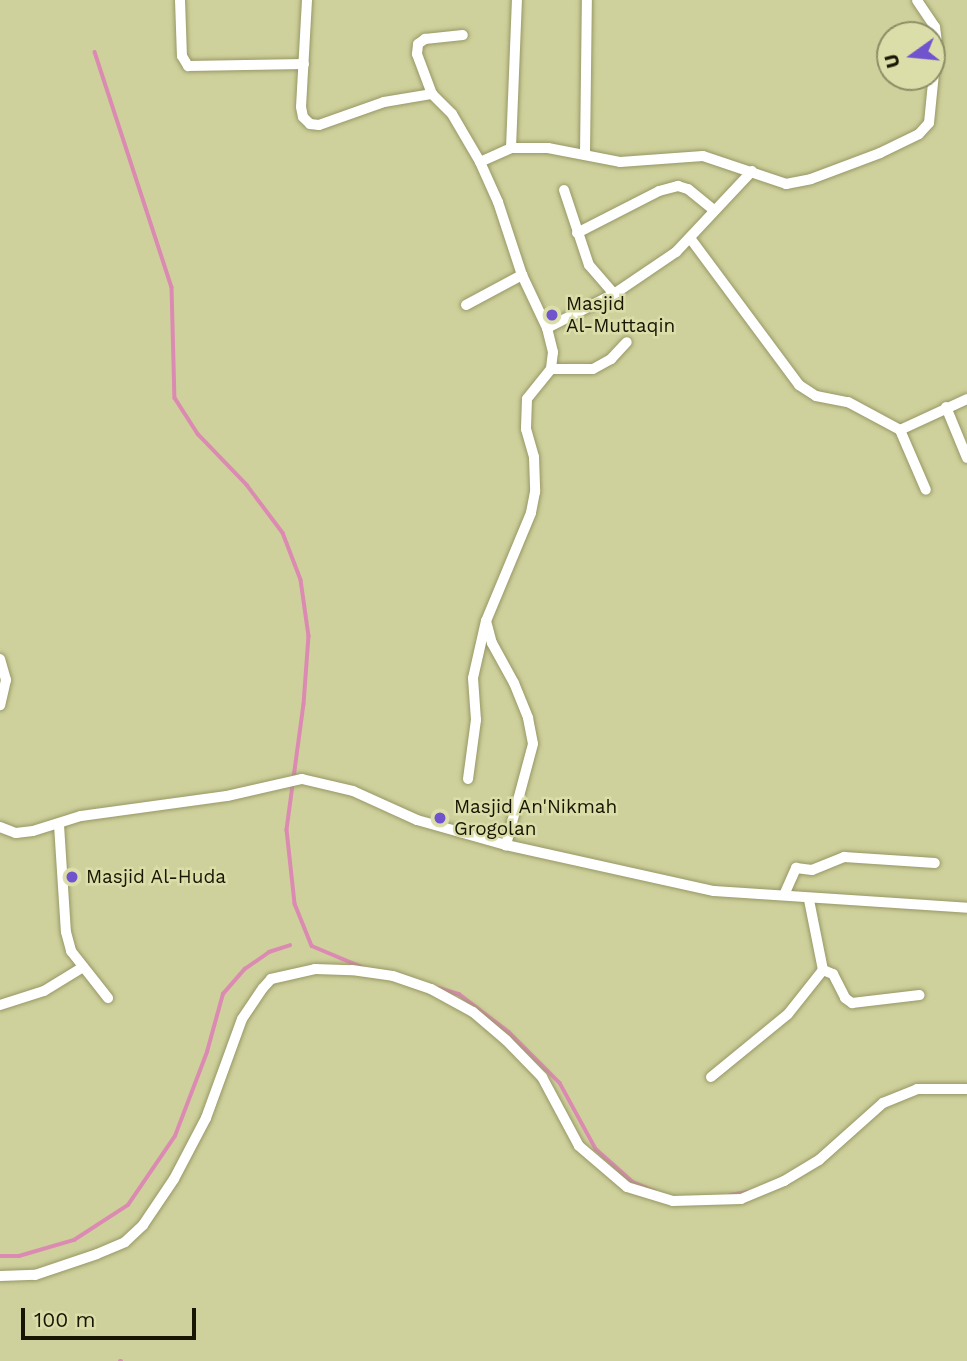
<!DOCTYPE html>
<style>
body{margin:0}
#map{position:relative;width:967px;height:1361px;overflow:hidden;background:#cfd19c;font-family:"Work Sans",sans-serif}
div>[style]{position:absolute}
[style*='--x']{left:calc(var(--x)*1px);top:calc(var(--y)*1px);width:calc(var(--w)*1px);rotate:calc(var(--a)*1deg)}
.stream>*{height:3.5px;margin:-1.75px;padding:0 1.75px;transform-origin:1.75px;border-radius:1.75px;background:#db8bb1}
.roads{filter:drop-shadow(0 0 2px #979866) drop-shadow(0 0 2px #979866)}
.street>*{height:10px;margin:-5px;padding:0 5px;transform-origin:5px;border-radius:5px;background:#fff}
.dots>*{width:19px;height:19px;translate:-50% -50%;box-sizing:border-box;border:4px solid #dcdea9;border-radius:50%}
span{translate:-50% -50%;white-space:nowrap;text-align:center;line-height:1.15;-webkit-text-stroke:5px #dcdea9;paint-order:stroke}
.poi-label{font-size:19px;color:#161603}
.left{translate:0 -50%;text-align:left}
.north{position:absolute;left:876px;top:21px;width:70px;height:70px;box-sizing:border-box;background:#dcdea9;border:2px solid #8d8e67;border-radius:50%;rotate:255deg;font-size:19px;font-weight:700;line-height:28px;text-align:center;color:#161603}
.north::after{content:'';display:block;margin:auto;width:24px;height:32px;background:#7053cd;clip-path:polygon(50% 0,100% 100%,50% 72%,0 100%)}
.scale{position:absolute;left:21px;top:1308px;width:175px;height:32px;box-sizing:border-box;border:4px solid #161603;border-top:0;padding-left:9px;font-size:21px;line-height:24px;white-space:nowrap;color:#161603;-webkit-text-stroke:5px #dcdea9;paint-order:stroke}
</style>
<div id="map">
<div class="stream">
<i style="--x:95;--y:52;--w:247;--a:71.9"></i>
<i style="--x:172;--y:287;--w:111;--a:88.5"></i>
<i style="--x:175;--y:398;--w:43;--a:57.4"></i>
<i style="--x:198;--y:434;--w:71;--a:46.1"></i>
<i style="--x:247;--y:485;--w:60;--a:53.1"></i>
<i style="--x:283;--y:533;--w:50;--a:69"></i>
<i style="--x:301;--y:580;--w:57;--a:81.9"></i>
<i style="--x:309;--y:636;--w:68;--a:94.2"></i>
<i style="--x:304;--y:704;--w:127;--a:97.7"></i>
<i style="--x:287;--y:830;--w:74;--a:83.8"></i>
<i style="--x:295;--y:904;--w:45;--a:68"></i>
<i style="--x:312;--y:946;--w:56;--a:22.9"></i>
<i style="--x:439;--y:988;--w:21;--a:17"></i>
<i style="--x:459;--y:994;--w:63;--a:37.2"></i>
<i style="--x:509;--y:1032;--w:72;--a:45"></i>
<i style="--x:560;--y:1083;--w:75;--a:61.4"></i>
<i style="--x:596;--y:1149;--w:50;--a:41.7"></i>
<i style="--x:633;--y:1182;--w:23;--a:23"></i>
<i style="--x:730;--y:1195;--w:17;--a:-10"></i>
<i style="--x:0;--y:1256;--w:19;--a:0"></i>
<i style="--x:19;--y:1256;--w:57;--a:-16.2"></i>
<i style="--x:74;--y:1240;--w:64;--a:-32.9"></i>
<i style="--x:128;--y:1205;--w:83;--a:-55.7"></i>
<i style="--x:175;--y:1136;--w:90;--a:-69.1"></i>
<i style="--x:207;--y:1052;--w:60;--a:-74.6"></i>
<i style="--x:223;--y:994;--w:33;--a:-49"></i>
<i style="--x:245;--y:969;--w:29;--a:-35"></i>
<i style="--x:269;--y:952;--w:22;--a:-18"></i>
<i style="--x:120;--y:1361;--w:1;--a:0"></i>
</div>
<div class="roads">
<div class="street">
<i style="--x:180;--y:0;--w:56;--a:88"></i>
<i style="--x:182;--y:56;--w:12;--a:59"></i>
<i style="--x:188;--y:66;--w:116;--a:-1"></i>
<i style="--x:307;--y:0;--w:107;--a:93.2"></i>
<i style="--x:301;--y:107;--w:10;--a:79"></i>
<i style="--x:303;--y:117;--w:10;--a:45"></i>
<i style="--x:310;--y:124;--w:9;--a:6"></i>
<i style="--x:319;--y:125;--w:69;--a:-19.5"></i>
<i style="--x:384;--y:102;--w:49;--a:-9.5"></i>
<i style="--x:432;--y:94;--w:28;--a:45"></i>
<i style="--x:452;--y:114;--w:56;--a:59.7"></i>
<i style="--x:480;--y:162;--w:44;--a:65.8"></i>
<i style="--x:498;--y:202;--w:77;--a:71.8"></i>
<i style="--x:522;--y:275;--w:59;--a:64.7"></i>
<i style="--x:547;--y:328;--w:25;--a:76"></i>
<i style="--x:553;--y:352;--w:17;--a:97"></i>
<i style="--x:551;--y:369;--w:38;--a:129"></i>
<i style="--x:527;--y:399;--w:30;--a:92"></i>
<i style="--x:526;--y:429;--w:29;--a:74"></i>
<i style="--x:534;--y:457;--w:35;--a:88"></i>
<i style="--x:535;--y:492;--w:21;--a:101"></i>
<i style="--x:531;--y:513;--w:117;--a:112.6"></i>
<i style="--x:486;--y:621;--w:23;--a:75"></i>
<i style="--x:492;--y:643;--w:46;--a:61.2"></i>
<i style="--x:514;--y:683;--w:38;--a:68"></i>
<i style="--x:528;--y:718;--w:26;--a:79"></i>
<i style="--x:533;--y:744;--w:105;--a:105"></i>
<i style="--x:432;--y:94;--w:43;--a:-110.6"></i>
<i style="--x:417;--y:54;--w:10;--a:-84"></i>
<i style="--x:418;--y:44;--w:9;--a:-36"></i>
<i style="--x:425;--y:39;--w:38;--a:-6"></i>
<i style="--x:511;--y:148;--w:148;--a:-87.7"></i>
<i style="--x:585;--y:154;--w:154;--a:-89.3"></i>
<i style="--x:480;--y:162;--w:34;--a:-24"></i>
<i style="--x:511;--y:148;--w:37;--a:0"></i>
<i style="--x:548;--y:148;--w:73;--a:11"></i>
<i style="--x:620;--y:162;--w:83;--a:-4.1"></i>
<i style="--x:703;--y:156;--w:88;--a:18.6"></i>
<i style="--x:786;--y:184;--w:25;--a:-11"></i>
<i style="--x:811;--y:179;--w:74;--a:-20.6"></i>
<i style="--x:880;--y:153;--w:43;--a:-26"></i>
<i style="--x:919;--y:134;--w:15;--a:-48"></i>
<i style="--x:929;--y:123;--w:80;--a:-84.3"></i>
<i style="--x:937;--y:43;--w:16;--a:-97"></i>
<i style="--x:935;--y:27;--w:32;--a:-124"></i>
<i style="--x:564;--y:190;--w:79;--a:71.6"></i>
<i style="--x:589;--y:265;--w:38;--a:49"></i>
<i style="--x:577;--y:233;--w:92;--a:-27.1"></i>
<i style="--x:659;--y:191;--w:20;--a:-15"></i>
<i style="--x:678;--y:186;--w:10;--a:17"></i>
<i style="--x:688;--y:189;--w:33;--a:39"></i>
<i style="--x:690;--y:238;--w:183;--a:53.4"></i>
<i style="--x:799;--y:385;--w:20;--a:33"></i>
<i style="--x:816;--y:396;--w:33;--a:11"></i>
<i style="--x:848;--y:402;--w:59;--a:28.3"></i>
<i style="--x:900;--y:430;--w:65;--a:66.6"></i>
<i style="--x:466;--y:305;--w:64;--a:-28.2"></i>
<i style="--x:547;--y:328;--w:75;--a:-26.9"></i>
<i style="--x:614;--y:294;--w:75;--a:-34.1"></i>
<i style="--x:676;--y:252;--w:111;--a:-46.8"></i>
<i style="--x:551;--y:369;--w:42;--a:0"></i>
<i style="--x:593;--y:369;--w:21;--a:-29"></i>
<i style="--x:611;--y:359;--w:23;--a:-47"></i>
<i style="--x:946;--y:407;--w:55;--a:67.6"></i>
<i style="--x:900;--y:430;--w:74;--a:-24.8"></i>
<i style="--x:0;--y:659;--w:22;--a:74"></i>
<i style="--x:6;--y:680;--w:26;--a:103"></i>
<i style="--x:468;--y:779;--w:60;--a:-82.3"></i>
<i style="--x:476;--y:720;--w:42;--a:-94.1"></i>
<i style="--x:473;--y:678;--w:58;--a:-77.2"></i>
<i style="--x:59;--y:825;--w:107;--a:86.3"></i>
<i style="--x:66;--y:932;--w:20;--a:75"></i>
<i style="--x:71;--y:951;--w:60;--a:51.8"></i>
<i style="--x:0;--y:827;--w:17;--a:21"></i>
<i style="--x:16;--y:833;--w:17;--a:-7"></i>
<i style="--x:33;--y:831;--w:50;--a:-17.4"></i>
<i style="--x:81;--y:816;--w:147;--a:-7.8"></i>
<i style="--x:227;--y:796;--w:77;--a:-12.8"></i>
<i style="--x:302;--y:779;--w:52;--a:13.2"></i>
<i style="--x:353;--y:791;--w:70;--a:24.4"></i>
<i style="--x:417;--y:820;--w:92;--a:15.7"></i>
<i style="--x:506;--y:845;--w:213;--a:12.5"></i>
<i style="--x:714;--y:891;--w:254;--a:3.8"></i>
<i style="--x:784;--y:895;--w:30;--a:-66"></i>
<i style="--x:796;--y:868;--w:16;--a:7"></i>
<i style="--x:812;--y:870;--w:35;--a:-22"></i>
<i style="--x:844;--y:857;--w:91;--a:3.8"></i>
<i style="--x:823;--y:970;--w:11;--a:22"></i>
<i style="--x:833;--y:974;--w:27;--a:63"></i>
<i style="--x:845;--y:998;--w:9;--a:36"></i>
<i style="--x:852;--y:1003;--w:68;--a:-6.7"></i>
<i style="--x:0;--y:1005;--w:46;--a:-17.7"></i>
<i style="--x:44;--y:991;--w:46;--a:-31.6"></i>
<i style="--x:711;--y:1077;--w:99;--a:-39.3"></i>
<i style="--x:788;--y:1014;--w:56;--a:-51.5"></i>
<i style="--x:823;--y:970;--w:71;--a:-101.3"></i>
<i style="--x:0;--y:1276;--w:35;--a:-2"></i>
<i style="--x:35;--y:1275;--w:65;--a:-18.7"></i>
<i style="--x:97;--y:1254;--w:30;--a:-23"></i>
<i style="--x:125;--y:1242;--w:25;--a:-43"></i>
<i style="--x:143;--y:1225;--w:55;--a:-56"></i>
<i style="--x:174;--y:1179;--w:69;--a:-62.3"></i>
<i style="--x:206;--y:1118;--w:105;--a:-70"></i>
<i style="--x:242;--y:1019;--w:37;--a:-56"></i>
<i style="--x:263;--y:988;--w:12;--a:-48"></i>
<i style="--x:271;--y:979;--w:45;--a:-12.8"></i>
<i style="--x:315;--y:969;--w:37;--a:2"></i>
<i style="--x:352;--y:970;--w:41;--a:8.3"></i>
<i style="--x:393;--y:976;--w:40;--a:18.9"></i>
<i style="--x:431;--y:989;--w:48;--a:28.7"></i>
<i style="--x:473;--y:1012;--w:43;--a:40.3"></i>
<i style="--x:506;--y:1040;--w:52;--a:45.8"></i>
<i style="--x:542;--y:1077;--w:78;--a:61.8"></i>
<i style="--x:579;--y:1146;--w:63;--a:40.5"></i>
<i style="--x:627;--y:1187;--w:48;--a:16.9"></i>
<i style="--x:673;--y:1201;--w:68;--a:-1.7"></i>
<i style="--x:741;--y:1199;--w:47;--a:-22.7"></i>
<i style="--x:784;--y:1181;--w:41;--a:-31"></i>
<i style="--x:819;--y:1160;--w:86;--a:-41.7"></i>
<i style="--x:883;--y:1103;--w:37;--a:-22"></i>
<i style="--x:917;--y:1089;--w:50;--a:0"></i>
</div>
</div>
<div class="dots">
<i style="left:552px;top:315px;background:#7053cd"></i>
<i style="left:440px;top:818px;background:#7053cd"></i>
<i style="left:72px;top:877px;background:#7053cd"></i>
</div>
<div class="poi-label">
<span class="left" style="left:566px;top:315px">Masjid<br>Al-Muttaqin</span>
<span class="left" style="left:454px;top:818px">Masjid An'Nikmah<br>Grogolan</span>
<span class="left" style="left:86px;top:877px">Masjid Al-Huda</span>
</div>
<div class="north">U</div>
<div class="scale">100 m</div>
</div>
